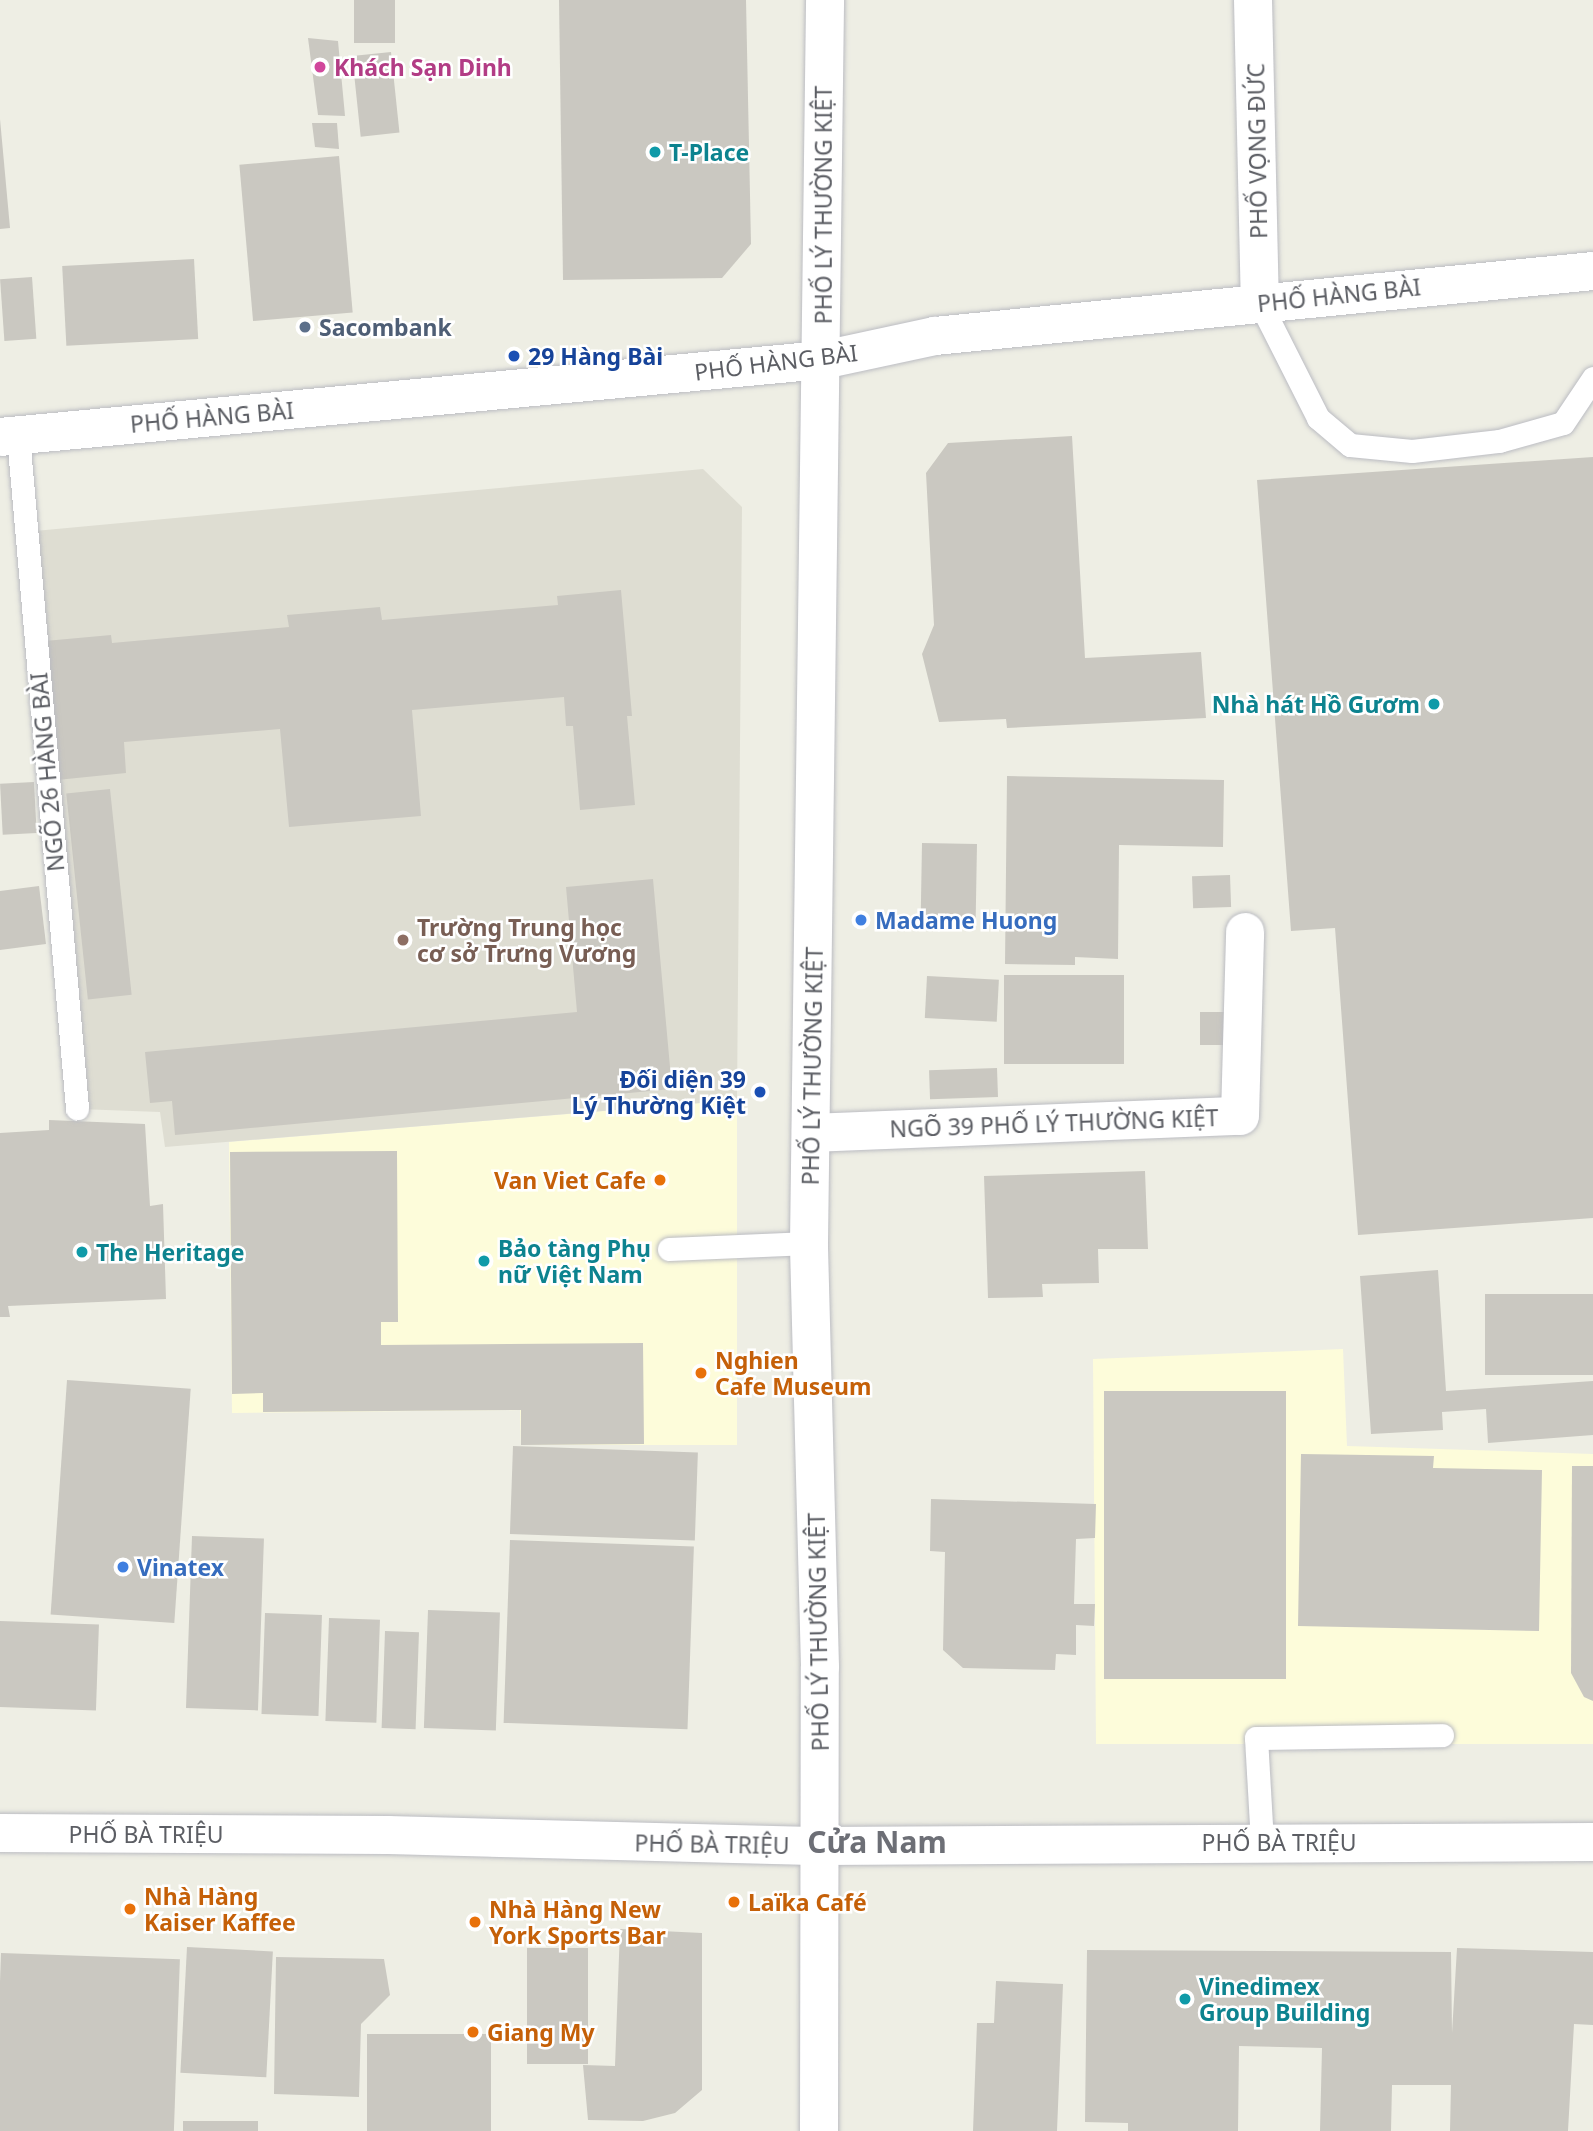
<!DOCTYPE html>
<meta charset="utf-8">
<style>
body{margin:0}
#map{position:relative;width:1593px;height:2131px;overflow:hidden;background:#eeeee4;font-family:"Noto Sans",sans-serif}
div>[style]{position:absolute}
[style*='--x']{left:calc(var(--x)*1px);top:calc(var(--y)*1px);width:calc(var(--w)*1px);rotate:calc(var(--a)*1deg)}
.commercial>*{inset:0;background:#fdfcda}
.education>*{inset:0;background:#deddd2}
.building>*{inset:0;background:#cac8c1;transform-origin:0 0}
.roads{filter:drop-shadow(0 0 2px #bbbcc2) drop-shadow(0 0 2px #bbbcc2)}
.lane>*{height:23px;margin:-11.5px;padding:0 11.5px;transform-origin:11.5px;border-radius:11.5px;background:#fff}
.street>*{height:38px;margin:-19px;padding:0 19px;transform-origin:19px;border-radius:19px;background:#fff}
.secondary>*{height:38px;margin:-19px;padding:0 19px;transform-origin:19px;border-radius:19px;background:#fff}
.dots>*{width:19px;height:19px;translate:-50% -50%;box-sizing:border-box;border:4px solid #fff;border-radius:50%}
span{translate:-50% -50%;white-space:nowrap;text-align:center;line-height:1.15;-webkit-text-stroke:5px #fff;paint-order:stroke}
.hotel-label{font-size:23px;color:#b23c85;font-weight:700}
.left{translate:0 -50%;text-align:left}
.street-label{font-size:23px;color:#5c5e64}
.culture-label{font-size:23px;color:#0d838f;font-weight:700}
.right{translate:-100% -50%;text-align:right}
.service-label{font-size:23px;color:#4e5e75;font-weight:700}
.transit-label{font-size:23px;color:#164399;font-weight:700}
.shop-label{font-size:23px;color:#366cbe;font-weight:700}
.education-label{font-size:23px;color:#785e54;font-weight:700}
.food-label{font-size:23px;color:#c56008;font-weight:700}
.district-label{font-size:30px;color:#6d6f76;font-weight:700}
</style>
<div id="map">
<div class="commercial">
<i style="clip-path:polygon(737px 1100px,737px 1445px,521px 1445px,520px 1410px,232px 1413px,229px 1142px)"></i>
<i style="clip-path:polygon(1343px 1349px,1347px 1446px,1593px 1454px,1593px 1744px,1096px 1744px,1093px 1359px)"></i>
</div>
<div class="education">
<i style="clip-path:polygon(703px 469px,742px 507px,737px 1100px,165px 1147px,160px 1112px,79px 1109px,24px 532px)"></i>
</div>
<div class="building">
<i style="left:354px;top:0;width:41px;height:43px"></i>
<i style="clip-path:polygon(559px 0,746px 0,751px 244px,722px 278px,563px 280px)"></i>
<i style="clip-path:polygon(308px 38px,338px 41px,345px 116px,318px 115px)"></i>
<i style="left:391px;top:52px;width:81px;height:39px;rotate:84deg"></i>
<i style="clip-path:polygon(0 119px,10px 228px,0 229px)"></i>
<i style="clip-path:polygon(312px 123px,337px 123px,339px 149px,315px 147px)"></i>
<i style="left:339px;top:156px;width:157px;height:100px;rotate:85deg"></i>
<i style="left:194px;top:259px;width:80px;height:132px;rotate:87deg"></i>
<i style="left:32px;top:277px;width:62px;height:32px;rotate:86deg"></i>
<i style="clip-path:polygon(1072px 436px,1085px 658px,1201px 652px,1206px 718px,1007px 728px,1006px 719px,939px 722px,922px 654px,934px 625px,926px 473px,948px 443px)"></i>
<i style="clip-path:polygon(1593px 457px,1593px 1218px,1358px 1235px,1335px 928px,1291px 931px,1257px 480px)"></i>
<i style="clip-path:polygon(621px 590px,632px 716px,627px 716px,635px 805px,580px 810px,573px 726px,566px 726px,564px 697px,412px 710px,421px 816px,289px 827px,280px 729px,124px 742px,126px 773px,57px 780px,45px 641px,111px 635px,112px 643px,289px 627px,287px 615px,380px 607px,382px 620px,558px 605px,557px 596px)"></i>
<i style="clip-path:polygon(1007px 776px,1224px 780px,1223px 847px,1119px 845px,1118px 959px,1075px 957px,1075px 965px,1005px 964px)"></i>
<i style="left:34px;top:782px;width:51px;height:34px;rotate:87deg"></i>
<i style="left:110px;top:789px;width:207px;height:44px;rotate:84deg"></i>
<i style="left:922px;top:843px;width:55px;height:82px;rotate:1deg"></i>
<i style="left:1230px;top:875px;width:32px;height:38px;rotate:88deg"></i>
<i style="clip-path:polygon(653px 879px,672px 1089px,175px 1135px,172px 1101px,150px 1103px,145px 1052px,577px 1012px,566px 887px)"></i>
<i style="clip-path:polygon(39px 886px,46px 944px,0 950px,0 891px)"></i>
<i style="left:1004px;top:975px;width:120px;height:89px"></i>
<i style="left:927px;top:976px;width:72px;height:42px;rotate:3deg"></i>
<i style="left:1200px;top:1012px;width:37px;height:33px"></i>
<i style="left:997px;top:1068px;width:29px;height:68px;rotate:88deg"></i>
<i style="clip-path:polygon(49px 1120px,145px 1124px,150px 1206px,163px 1204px,166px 1299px,8px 1306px,10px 1317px,0 1317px,0 1133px,49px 1130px)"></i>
<i style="clip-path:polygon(397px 1151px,398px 1322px,381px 1322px,381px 1345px,643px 1343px,644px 1444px,521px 1445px,521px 1410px,263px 1412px,263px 1393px,232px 1394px,230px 1152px)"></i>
<i style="clip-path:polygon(1145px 1171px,1148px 1249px,1098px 1249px,1099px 1283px,1042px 1284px,1043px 1297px,988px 1298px,984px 1176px)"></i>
<i style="clip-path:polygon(1438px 1270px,1446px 1391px,1593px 1381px,1593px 1435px,1488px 1443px,1486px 1409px,1442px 1412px,1443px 1430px,1371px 1434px,1360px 1276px)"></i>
<i style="left:1593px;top:1294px;width:81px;height:108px;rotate:90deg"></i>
<i style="left:67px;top:1380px;width:124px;height:235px;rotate:4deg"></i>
<i style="left:1104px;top:1391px;width:182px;height:288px"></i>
<i style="left:513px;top:1446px;width:185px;height:88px;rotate:2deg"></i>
<i style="clip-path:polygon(1301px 1454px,1434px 1456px,1433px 1468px,1542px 1470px,1539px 1631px,1298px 1626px)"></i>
<i style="clip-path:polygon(1572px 1466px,1593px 1466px,1593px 1701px,1584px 1697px,1571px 1673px)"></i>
<i style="clip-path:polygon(931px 1499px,1096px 1504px,1095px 1538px,1076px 1539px,1074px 1604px,1095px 1604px,1094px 1626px,1076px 1625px,1076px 1655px,1056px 1654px,1055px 1670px,963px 1668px,943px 1650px,945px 1552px,930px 1551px)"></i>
<i style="left:192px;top:1536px;width:72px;height:172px;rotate:2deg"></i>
<i style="left:510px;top:1540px;width:184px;height:183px;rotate:2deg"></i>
<i style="left:428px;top:1610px;width:72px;height:118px;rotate:2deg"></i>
<i style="left:265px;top:1613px;width:57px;height:101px;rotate:2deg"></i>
<i style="left:329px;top:1618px;width:51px;height:103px;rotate:2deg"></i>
<i style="left:0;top:1621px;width:99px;height:86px;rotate:2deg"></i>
<i style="left:385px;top:1631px;width:34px;height:97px;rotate:2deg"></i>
<i style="clip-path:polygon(620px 1929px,702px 1933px,702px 2090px,675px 2113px,643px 2121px,588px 2120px,583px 2065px,615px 2066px)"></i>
<i style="left:187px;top:1947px;width:86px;height:126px;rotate:3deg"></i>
<i style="left:527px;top:1948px;width:61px;height:116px"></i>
<i style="clip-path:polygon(1457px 1948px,1593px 1952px,1593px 2025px,1574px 2024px,1568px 2131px,1450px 2131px,1451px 2085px,1392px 2085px,1391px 2131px,1320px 2131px,1322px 2048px,1239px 2046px,1238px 2131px,1128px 2131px,1128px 2123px,1085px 2122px,1087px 1950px,1451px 1952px,1452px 2033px)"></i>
<i style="left:1px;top:1953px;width:179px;height:178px;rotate:2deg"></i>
<i style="clip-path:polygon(276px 1957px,384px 1959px,390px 1995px,361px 2024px,359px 2097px,274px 2094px)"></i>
<i style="clip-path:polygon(996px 1981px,1063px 1984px,1057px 2131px,973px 2131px,977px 2023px,994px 2023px)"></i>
<i style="left:367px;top:2034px;width:124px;height:97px"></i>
<i style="left:258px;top:2121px;width:10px;height:75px;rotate:90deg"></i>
</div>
<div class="roads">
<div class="lane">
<i style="--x:1260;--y:303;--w:129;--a:63.2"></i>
<i style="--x:1318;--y:418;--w:42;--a:40.2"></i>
<i style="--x:1350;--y:445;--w:62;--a:5.5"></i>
<i style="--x:1412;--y:451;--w:88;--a:-6.6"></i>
<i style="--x:1499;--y:441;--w:66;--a:-15.7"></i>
<i style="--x:1563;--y:423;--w:54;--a:-56.3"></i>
<i style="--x:18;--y:436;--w:675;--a:84.98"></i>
<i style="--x:669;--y:1249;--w:140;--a:-2.5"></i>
<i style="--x:1262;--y:1842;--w:104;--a:-93.3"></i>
<i style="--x:1256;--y:1738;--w:186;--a:-0.9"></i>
</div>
<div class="street">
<i style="--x:1253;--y:0;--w:303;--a:88.7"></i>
<i style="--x:811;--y:1133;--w:429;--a:-2.3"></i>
<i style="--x:1240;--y:1116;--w:184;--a:-88.4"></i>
</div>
<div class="secondary">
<i style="--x:0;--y:437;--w:827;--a:-5.35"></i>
<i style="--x:823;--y:360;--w:115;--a:-12.1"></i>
<i style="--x:935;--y:336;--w:661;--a:-5.64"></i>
<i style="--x:0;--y:1833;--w:388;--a:0.3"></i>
<i style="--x:388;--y:1835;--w:434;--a:1.5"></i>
<i style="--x:822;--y:1846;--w:771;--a:-0.3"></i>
<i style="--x:819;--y:2131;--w:464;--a:-89.9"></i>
<i style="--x:820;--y:1667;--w:424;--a:-91.5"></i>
<i style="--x:809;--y:1243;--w:1243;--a:-89.26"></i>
</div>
</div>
<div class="dots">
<i style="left:320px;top:67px;background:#d1479c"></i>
<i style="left:655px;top:152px;background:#0f9aa8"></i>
<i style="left:305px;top:327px;background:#5c6f8a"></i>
<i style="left:514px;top:356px;background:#1a4fb4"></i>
<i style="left:1434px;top:704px;background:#0f9aa8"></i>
<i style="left:861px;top:920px;background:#3f7fe0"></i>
<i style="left:403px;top:940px;background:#8d6e63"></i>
<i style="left:760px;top:1092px;background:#1a4fb4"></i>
<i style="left:660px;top:1180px;background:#e8710a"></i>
<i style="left:82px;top:1252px;background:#0f9aa8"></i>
<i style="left:484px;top:1261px;background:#0f9aa8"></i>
<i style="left:701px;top:1373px;background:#e8710a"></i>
<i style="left:123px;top:1567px;background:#3f7fe0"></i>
<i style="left:734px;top:1902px;background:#e8710a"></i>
<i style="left:130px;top:1909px;background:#e8710a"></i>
<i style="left:475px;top:1922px;background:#e8710a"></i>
<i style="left:1185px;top:1999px;background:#0f9aa8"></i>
<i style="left:473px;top:2032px;background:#e8710a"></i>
</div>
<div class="hotel-label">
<span class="left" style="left:334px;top:67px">Khách Sạn Dinh</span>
</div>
<div class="street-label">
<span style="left:1257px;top:151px;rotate:-91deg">PHỐ VỌNG ĐỨC</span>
<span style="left:823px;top:205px;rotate:-90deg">PHỐ LÝ THƯỜNG KIỆT</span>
<span style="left:1339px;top:295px;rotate:-6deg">PHỐ HÀNG BÀI</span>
<span style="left:776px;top:362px;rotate:-7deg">PHỐ HÀNG BÀI</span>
<span style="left:212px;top:417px;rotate:-5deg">PHỐ HÀNG BÀI</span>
<span style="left:47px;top:772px;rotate:-95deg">NGÕ 26 HÀNG BÀI</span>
<span style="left:812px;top:1066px;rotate:-89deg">PHỐ LÝ THƯỜNG KIỆT</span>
<span style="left:1054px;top:1123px;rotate:-2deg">NGÕ 39 PHỐ LÝ THƯỜNG KIỆT</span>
<span style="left:818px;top:1632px;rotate:-91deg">PHỐ LÝ THƯỜNG KIỆT</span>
<span style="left:146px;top:1834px">PHỐ BÀ TRIỆU</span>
<span style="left:1279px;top:1842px">PHỐ BÀ TRIỆU</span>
<span style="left:712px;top:1844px;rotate:1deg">PHỐ BÀ TRIỆU</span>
</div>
<div class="culture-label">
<span class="left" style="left:669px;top:152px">T-Place</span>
<span class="right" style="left:1420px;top:704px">Nhà hát Hồ Gươm</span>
<span class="left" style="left:498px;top:1261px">Bảo tàng Phụ<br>nữ Việt Nam</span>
<span class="left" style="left:96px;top:1252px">The Heritage</span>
<span class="left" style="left:1199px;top:1999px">Vinedimex<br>Group Building</span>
</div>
<div class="service-label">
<span class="left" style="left:319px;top:327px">Sacombank</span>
</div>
<div class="transit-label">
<span class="left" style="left:528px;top:356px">29 Hàng Bài</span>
<span class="right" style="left:746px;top:1092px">Đối diện 39<br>Lý Thường Kiệt</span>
</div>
<div class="shop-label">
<span class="left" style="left:875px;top:920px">Madame Huong</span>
<span class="left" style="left:137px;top:1567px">Vinatex</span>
</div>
<div class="education-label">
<span class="left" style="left:417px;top:940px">Trường Trung học<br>cơ sở Trưng Vương</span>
</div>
<div class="food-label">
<span class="right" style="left:646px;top:1180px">Van Viet Cafe</span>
<span class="left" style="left:715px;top:1373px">Nghien<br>Cafe Museum</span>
<span class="left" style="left:144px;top:1909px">Nhà Hàng<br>Kaiser Kaffee</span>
<span class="left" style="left:748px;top:1902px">Laïka Café</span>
<span class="left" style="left:489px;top:1922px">Nhà Hàng New<br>York Sports Bar</span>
<span class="left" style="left:487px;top:2032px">Giang My</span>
</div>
<div class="district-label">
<span style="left:877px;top:1842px">Cửa Nam</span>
</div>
</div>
